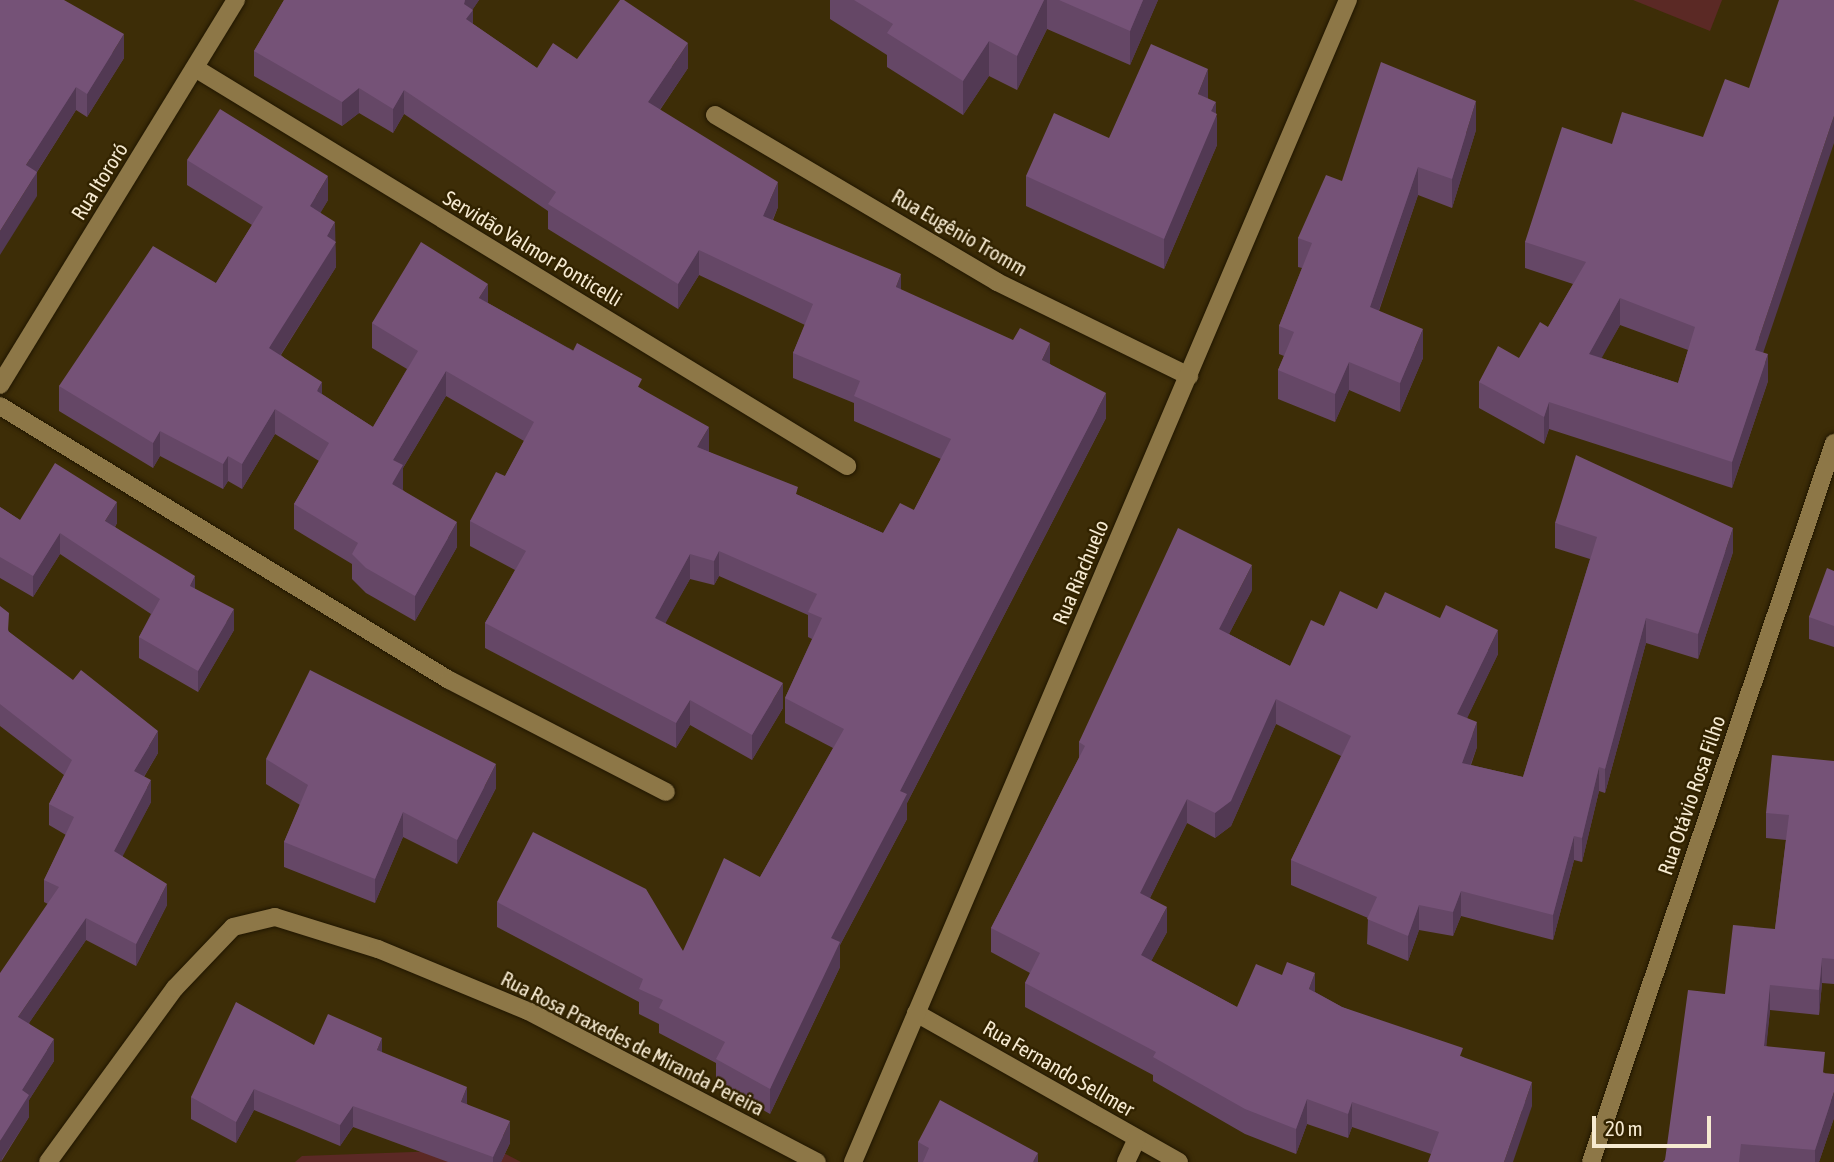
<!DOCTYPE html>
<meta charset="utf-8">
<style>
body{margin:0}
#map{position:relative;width:1834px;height:1162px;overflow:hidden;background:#3d2d07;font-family:"Asap Condensed",sans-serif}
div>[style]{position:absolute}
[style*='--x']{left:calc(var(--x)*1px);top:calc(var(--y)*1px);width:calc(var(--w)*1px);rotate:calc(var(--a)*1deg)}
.green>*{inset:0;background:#5b2925}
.roads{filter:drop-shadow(0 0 2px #201600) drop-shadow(0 0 2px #201600)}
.minor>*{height:18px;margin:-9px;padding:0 9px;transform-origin:9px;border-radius:9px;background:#8d7747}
.wall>*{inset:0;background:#654766}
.shaded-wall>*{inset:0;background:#523953}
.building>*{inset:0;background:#755277}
span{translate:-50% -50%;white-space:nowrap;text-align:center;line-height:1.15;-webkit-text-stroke:5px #322300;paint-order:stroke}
.street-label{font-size:21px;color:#f6ead1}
.scale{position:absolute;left:1592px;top:1116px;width:119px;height:32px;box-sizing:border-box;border:4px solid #f6ead1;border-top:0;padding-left:9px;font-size:21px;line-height:24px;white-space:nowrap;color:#f6ead1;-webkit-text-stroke:5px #322300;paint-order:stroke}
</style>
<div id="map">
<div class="green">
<i style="clip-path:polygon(1633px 0,1722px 0,1710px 31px)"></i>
<i style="clip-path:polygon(496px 1149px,521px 1162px,295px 1162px,302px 1156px)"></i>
</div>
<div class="roads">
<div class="minor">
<i style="--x:195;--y:68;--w:764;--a:31.4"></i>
<i style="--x:715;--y:115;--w:328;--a:30.6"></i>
<i style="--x:997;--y:282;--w:214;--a:26.1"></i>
<i style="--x:0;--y:385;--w:452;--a:-58.5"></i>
<i style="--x:0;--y:406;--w:526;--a:31.39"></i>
<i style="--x:449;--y:680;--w:244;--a:27.3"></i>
<i style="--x:916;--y:1013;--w:302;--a:29.5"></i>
<i style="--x:48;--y:1162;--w:215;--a:-53.9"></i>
<i style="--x:175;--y:988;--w:84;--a:-46.4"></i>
<i style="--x:233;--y:927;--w:43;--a:-13.4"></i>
<i style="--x:275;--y:917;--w:108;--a:17.3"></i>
<i style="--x:378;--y:949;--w:162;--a:22.5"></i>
<i style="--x:528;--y:1011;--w:326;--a:27.6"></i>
<i style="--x:853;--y:1162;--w:1263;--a:-66.93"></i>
<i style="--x:1126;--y:1162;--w:26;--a:-65"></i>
<i style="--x:1591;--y:1162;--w:759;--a:-71.33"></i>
</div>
</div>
<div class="wall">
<i style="clip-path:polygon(0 0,124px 58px,87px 117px,76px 110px,37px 172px,37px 196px)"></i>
<i style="clip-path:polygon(284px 0,479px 0,472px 10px,473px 24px,537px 68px,577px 59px,688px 68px,660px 110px,778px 207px,773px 220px,901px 290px,1050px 364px,1106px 418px,907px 803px,907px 819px,840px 945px,840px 967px,770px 1114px,716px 1083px,716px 1063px,659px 1033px,659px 1024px,639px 1014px,639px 1002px,497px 927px,497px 902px,683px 951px,760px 877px,833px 748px,785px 723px,785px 698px,812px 639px,808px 637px,808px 615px,719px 576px,714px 585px,690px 579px,665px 623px,783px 708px,752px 760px,690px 725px,676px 748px,485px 648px,485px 623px,515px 570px,470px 546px,470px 521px,505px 476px,524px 441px,446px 396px,403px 468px,403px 490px,457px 547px,415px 621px,366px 593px,352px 579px,352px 564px,294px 529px,294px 504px,319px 461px,275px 434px,242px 489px,228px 481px,223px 489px,160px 456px,153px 468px,59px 411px,59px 386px,216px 283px,252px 225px,187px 185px,187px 160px,328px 200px,320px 213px,335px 241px,336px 267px,281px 355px,322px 394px,373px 427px,407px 369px,372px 348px,372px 323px,488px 303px,642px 389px,709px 452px,798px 495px,883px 533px,914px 510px,941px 459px,854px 421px,854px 403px,793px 378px,793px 353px,805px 325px,699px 275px,678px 309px,548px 229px,548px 211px,404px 114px,393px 133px,359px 113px,342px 126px,254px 76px,254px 51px)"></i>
<i style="clip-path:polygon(830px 0,1158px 0,1130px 65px,1047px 29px,1017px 90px,989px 76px,963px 115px,887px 67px,887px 55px,830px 19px)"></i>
<i style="clip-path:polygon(1208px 99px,1216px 113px,1217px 145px,1164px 269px,1026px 206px,1026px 176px,1109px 138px)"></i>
<i style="clip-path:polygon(1476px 130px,1452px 208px,1418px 195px,1379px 311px,1423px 358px,1400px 412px,1349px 390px,1335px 422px,1278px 399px,1278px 370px,1284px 356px,1279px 354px,1279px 326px,1302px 268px,1298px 267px,1298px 238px,1342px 181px)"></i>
<i style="clip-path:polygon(evenodd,1703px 137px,1763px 353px,1768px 381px,1732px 488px,1549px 429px,1544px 444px,1479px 408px,1479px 382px,1519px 358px,1548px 327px,1573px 284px,1525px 268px,1525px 242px,1612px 144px,1703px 137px,1620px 325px,1688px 350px,1678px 383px,1601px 358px,1620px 325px)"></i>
<i style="clip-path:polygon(0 507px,20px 520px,117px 523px,115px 527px,195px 589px,234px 630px,198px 692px,139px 658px,139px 637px,151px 614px,60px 554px,33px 597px,0 578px)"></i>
<i style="clip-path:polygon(1555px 523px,1733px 552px,1698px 659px,1646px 643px,1605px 793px,1599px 791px,1582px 862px,1574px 860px,1553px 940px,1461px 916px,1453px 936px,1419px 930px,1408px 961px,1367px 944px,1368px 918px,1291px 885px,1291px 860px,1341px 756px,1276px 724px,1231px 826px,1215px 838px,1187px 823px,1150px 898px,1167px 932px,1151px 961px,1237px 1007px,1315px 992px,1342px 1007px,1463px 1057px,1532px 1106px,1431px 1154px,1352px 1127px,1348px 1138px,1307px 1124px,1296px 1154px,1245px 1134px,1153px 1081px,1153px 1075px,1025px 1007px,1025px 983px,1030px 973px,991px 952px,991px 928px,1079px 758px,1079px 742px,1252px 590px,1229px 634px,1290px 666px,1324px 626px,1377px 609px,1498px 654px,1467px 718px,1477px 747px,1471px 765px,1523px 777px,1590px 559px,1555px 548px)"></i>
<i style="clip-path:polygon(1834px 571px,1834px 647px,1809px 639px,1809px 617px)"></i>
<i style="clip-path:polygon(0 606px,9px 632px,158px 753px,144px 777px,151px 802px,122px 856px,167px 905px,136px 966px,86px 940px,29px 1023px,54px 1061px,29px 1100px,29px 1117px,1px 1162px,48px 904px,44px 902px,44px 880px,66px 835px,49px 825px,49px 804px,64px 775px,0 726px)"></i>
<i style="clip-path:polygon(266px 759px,496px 788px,457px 864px,403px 837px,375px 903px,284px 867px,284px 842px,300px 805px,266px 784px)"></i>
<i style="clip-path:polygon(1834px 761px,1834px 984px,1822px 983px,1819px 1015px,1770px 1010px,1766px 1046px,1825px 1073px,1834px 1118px,1819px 1162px,1663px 1162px,1665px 1160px,1725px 994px,1775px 929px,1786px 840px,1766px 838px,1766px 813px)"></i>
<i style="clip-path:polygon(314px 1045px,467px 1104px,510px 1143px,501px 1162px,448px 1162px,353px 1127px,340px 1146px,254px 1110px,236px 1143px,191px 1119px,191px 1097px)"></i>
<i style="clip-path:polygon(918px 1142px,1038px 1162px,918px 1162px)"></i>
</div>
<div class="shaded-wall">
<i style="clip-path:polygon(465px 0,479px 0,471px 12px,473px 10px,473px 35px,466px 22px,464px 4px)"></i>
<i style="clip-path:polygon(1044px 0,1047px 0,1047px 29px,1017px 90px,1017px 56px)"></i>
<i style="clip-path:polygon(1143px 0,1158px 0,1130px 65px,1130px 31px)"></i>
<i style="clip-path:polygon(124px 34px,124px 58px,87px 117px,87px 94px)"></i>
<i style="clip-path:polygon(989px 41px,989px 76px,963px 115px,963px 81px)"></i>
<i style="clip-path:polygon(688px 43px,688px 68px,648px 127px,648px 102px)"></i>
<i style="clip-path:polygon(1208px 69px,1208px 100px,1198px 94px)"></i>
<i style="clip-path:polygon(76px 87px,76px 110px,26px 189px,26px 165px)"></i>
<i style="clip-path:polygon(359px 88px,359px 113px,342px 126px,342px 102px)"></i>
<i style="clip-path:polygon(404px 90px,404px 114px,393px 133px,393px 109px)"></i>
<i style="clip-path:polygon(1476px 101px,1476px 130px,1452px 208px,1452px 179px)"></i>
<i style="clip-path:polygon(1216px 102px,1216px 118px,1217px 114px,1217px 145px,1164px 269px,1164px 239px,1211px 111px)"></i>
<i style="clip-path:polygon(1834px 116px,1834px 143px,1755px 377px,1755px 350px)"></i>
<i style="clip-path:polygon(1418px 167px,1418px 195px,1370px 336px,1370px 307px)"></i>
<i style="clip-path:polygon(37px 172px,37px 196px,0 255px,0 231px)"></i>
<i style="clip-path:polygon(328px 176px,328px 200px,310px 231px,310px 206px)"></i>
<i style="clip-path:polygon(778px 182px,778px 207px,763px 241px,763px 216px)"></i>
<i style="clip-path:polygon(335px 222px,336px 267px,269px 373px,269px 348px,327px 236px)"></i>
<i style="clip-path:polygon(699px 250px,699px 275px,678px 309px,678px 284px)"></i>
<i style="clip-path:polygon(901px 274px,901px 299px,896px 287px)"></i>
<i style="clip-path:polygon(488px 284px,488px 309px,479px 298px)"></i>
<i style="clip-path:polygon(1620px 298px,1620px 325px,1589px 381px,1589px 354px)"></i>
<i style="clip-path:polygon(1423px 329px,1423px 358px,1400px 412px,1400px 383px)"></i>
<i style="clip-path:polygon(1050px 343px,1050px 368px,1042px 360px)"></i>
<i style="clip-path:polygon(1768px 354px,1768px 381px,1732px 488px,1732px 462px)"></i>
<i style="clip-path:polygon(1349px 362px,1349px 390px,1335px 422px,1335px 394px)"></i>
<i style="clip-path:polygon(446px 371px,446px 396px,403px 468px,403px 490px,392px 509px,393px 460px)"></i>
<i style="clip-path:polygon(322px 382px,322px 407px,317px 391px)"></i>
<i style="clip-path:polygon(1106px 393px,1106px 418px,907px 803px,907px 819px,840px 945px,840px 967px,770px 1114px,770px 1089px,831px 938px,900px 791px)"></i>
<i style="clip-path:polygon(1549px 402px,1549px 429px,1544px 444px,1544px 417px)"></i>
<i style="clip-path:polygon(275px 409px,275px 434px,242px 489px,242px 464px)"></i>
<i style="clip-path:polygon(709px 427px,709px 452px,697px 447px)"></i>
<i style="clip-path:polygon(160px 431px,160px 456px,153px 468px,153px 443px)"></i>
<i style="clip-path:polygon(228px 456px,228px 481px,223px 489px,223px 464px)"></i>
<i style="clip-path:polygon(117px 502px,117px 523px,105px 541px,105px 521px)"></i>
<i style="clip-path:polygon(457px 522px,457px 547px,415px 621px,415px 596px)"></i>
<i style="clip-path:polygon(1733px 528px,1733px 552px,1698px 659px,1698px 634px)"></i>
<i style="clip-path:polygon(60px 533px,60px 554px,33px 597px,33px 576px)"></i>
<i style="clip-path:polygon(719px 551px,719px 576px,714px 585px,714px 561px)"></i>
<i style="clip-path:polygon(690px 554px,690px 579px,655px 642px,655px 618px)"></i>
<i style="clip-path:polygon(1252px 565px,1252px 590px,1219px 653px,1219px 629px)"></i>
<i style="clip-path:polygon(195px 576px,195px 597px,190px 586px)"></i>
<i style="clip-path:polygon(234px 609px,234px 630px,198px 692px,198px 671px)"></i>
<i style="clip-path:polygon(1646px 618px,1646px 643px,1605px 793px,1605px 769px)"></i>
<i style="clip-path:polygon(1498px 630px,1498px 654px,1457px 739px,1457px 714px)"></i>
<i style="clip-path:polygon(783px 683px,783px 708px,752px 760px,752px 735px)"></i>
<i style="clip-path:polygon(1276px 699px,1276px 724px,1231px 826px,1215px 838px,1215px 813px)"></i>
<i style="clip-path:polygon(690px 700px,690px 725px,676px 748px,676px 723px)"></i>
<i style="clip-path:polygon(1477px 722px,1477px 747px,1462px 787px,1462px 763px)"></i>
<i style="clip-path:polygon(158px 731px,158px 753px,134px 793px,134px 771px)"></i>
<i style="clip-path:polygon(496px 764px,496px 788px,457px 864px,457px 840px)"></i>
<i style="clip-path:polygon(1599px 767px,1599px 791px,1582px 862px,1582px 838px)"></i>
<i style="clip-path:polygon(151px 780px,151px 802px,114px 873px,114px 851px)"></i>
<i style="clip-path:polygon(1187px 799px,1187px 823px,1140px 918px,1140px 893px)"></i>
<i style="clip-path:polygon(403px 812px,403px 837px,375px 903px,375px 879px)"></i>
<i style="clip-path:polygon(1574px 836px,1574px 860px,1553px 940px,1553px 915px)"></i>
<i style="clip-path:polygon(167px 884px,167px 905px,136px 966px,136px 944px)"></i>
<i style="clip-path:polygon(1461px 891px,1461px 916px,1453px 936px,1453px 912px)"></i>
<i style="clip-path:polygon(1419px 905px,1419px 930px,1408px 961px,1408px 936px)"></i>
<i style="clip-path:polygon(1167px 907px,1167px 932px,1141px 980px,1141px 955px)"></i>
<i style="clip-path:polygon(86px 918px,86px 940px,18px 1039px,18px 1017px)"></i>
<i style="clip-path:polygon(1822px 958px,1822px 983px,1819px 1015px,1819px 990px)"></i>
<i style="clip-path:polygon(1315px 973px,1315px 998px,1309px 989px)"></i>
<i style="clip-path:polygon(1770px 985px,1770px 1010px,1764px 1071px,1764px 1046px)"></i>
<i style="clip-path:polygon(382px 1038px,382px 1059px,377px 1050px)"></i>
<i style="clip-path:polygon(54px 1039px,54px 1061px,29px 1100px,29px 1117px,0 1162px,0 1141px,22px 1090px)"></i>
<i style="clip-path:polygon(1532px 1082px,1532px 1106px,1513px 1162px,1504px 1162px)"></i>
<i style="clip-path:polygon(467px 1087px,467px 1108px,461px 1102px)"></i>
<i style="clip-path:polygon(254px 1089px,254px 1110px,236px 1143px,236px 1122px)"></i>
<i style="clip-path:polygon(1834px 1092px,1834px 1118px,1819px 1162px,1815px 1162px,1815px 1150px)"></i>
<i style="clip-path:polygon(1307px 1099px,1307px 1124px,1296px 1154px,1296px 1129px)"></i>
<i style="clip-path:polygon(1352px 1102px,1352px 1127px,1348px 1138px,1348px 1114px)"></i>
<i style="clip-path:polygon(353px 1106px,353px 1127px,340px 1146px,340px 1125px)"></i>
<i style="clip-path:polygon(510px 1121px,510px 1143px,501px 1162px,493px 1162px,493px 1157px)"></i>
<i style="clip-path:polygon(1038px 1153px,1038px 1162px,1033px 1162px)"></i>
</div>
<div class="building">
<i style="clip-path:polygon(0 0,64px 0,124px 34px,87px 94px,76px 87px,26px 165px,37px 172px,0 231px)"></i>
<i style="clip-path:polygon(284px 0,465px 0,464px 4px,473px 10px,466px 19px,537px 68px,553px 43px,577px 59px,620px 0,624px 0,688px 43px,648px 102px,778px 182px,763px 216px,901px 274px,896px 287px,1013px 340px,1020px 328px,1050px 343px,1042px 360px,1106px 393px,900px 791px,907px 794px,831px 938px,840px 942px,770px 1089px,716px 1059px,725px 1042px,659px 1008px,663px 1000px,639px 989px,643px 979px,497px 902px,533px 832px,646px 889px,683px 951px,724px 858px,760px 877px,844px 729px,785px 698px,822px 618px,808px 612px,817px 594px,719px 551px,714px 561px,690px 554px,655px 618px,783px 683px,752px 735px,690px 700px,676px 723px,485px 623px,526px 551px,470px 521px,496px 472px,505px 476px,534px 422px,446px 371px,393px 460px,403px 465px,392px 484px,457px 522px,415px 596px,366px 568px,352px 554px,358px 543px,294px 504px,329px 443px,275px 409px,242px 464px,228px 456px,223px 464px,160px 431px,153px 443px,59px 386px,153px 246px,216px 283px,263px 207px,187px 160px,220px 109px,328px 176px,310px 206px,335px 222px,327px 236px,336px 242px,269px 348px,322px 382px,317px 391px,373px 427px,418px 351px,372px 323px,421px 242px,488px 284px,479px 298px,573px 351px,577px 343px,642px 379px,638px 387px,709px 427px,697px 447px,798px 487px,796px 494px,883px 533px,900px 503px,914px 510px,951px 439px,854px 396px,860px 381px,793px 353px,813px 304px,699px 250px,678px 284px,548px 204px,556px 192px,404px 90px,393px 109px,359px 88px,342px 102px,254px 51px)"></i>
<i style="clip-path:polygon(854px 0,1044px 0,1017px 56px,989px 41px,963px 81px,887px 33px,893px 24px)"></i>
<i style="clip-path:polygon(1059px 0,1143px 0,1130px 31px)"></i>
<i style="clip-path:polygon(evenodd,1779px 0,1834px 0,1834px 116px,1755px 350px,1768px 354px,1732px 462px,1549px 402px,1544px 417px,1479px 382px,1498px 346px,1519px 358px,1540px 322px,1548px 327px,1586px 262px,1525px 242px,1562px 127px,1612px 144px,1622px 112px,1703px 137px,1725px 79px,1749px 88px,1779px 0,1620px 298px,1695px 327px,1678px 383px,1589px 354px,1620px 298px)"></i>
<i style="clip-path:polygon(1151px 44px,1208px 69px,1198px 94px,1216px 102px,1211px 111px,1217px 114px,1164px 239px,1026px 176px,1054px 113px,1109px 138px)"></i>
<i style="clip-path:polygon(1381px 62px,1476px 101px,1452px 179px,1418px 167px,1370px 307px,1423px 329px,1400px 383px,1349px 362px,1335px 394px,1278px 370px,1294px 332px,1279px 326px,1312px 243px,1298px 238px,1326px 175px,1342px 181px)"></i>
<i style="clip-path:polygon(1576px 455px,1733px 528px,1698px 634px,1646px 618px,1605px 769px,1599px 767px,1582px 838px,1574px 836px,1553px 915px,1461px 891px,1453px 912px,1419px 905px,1408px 936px,1367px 919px,1377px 897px,1291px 860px,1351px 736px,1276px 699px,1231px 801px,1215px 813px,1187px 799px,1140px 893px,1167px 907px,1141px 955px,1237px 1007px,1256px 964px,1282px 975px,1287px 962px,1315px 973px,1309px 989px,1342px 1007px,1463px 1048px,1460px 1056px,1532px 1082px,1504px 1162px,1428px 1162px,1439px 1132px,1352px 1102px,1348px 1114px,1307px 1099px,1296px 1129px,1245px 1109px,1153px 1057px,1156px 1052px,1025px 983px,1040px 953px,991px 928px,1085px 746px,1079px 742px,1178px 528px,1252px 565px,1219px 629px,1290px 666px,1311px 620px,1324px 626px,1340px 591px,1377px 609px,1385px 592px,1440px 618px,1446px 605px,1498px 630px,1457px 714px,1477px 722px,1462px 763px,1523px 777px,1597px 537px,1555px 523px)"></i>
<i style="clip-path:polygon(55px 463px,117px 502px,105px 521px,195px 576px,190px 586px,234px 609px,198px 671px,139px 637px,160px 599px,60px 533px,33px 576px,0 557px,0 507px,20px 520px)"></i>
<i style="clip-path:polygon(1827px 568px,1834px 571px,1834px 626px,1809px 617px)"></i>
<i style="clip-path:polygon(0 606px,9px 613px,8px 631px,73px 680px,81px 670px,158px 731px,134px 771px,151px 780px,114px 851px,167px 884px,136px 944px,86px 918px,18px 1017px,54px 1039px,22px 1090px,29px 1095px,0 1141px,0 973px,59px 887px,44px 880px,74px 817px,49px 804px,72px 760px,0 704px)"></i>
<i style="clip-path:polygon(310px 670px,496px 764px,457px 840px,403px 812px,375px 879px,284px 842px,308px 785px,266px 759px)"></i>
<i style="clip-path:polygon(1772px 755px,1834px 761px,1834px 959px,1822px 958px,1819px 990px,1770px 985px,1764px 1046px,1825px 1052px,1823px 1073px,1834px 1074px,1834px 1092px,1815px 1150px,1741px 1144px,1739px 1162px,1663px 1162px,1665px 1160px,1688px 990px,1725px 994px,1733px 925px,1775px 929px,1789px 815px,1766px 813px)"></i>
<i style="clip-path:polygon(236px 1002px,314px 1045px,328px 1014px,382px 1038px,377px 1050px,467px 1087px,461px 1102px,510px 1121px,493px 1157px,353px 1106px,340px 1125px,254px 1089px,236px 1122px,191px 1097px)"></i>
<i style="clip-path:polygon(940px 1100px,1038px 1153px,1033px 1162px,923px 1162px,929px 1148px,918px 1142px)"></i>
</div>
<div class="street-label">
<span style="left:99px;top:181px;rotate:-58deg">Rua Itororó</span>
<span style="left:960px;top:232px;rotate:30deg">Rua Eugênio Tromm</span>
<span style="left:533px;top:248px;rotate:31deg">Servidão Valmor Ponticelli</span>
<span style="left:1080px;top:572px;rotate:-67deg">Rua Riachuelo</span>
<span style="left:1691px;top:795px;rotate:-71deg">Rua Otávio Rosa Filho</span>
<span style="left:633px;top:1043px;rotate:27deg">Rua Rosa Praxedes de Miranda Pereira</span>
<span style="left:1059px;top:1068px;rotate:30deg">Rua Fernando Sellmer</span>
</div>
<div class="scale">20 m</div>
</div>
